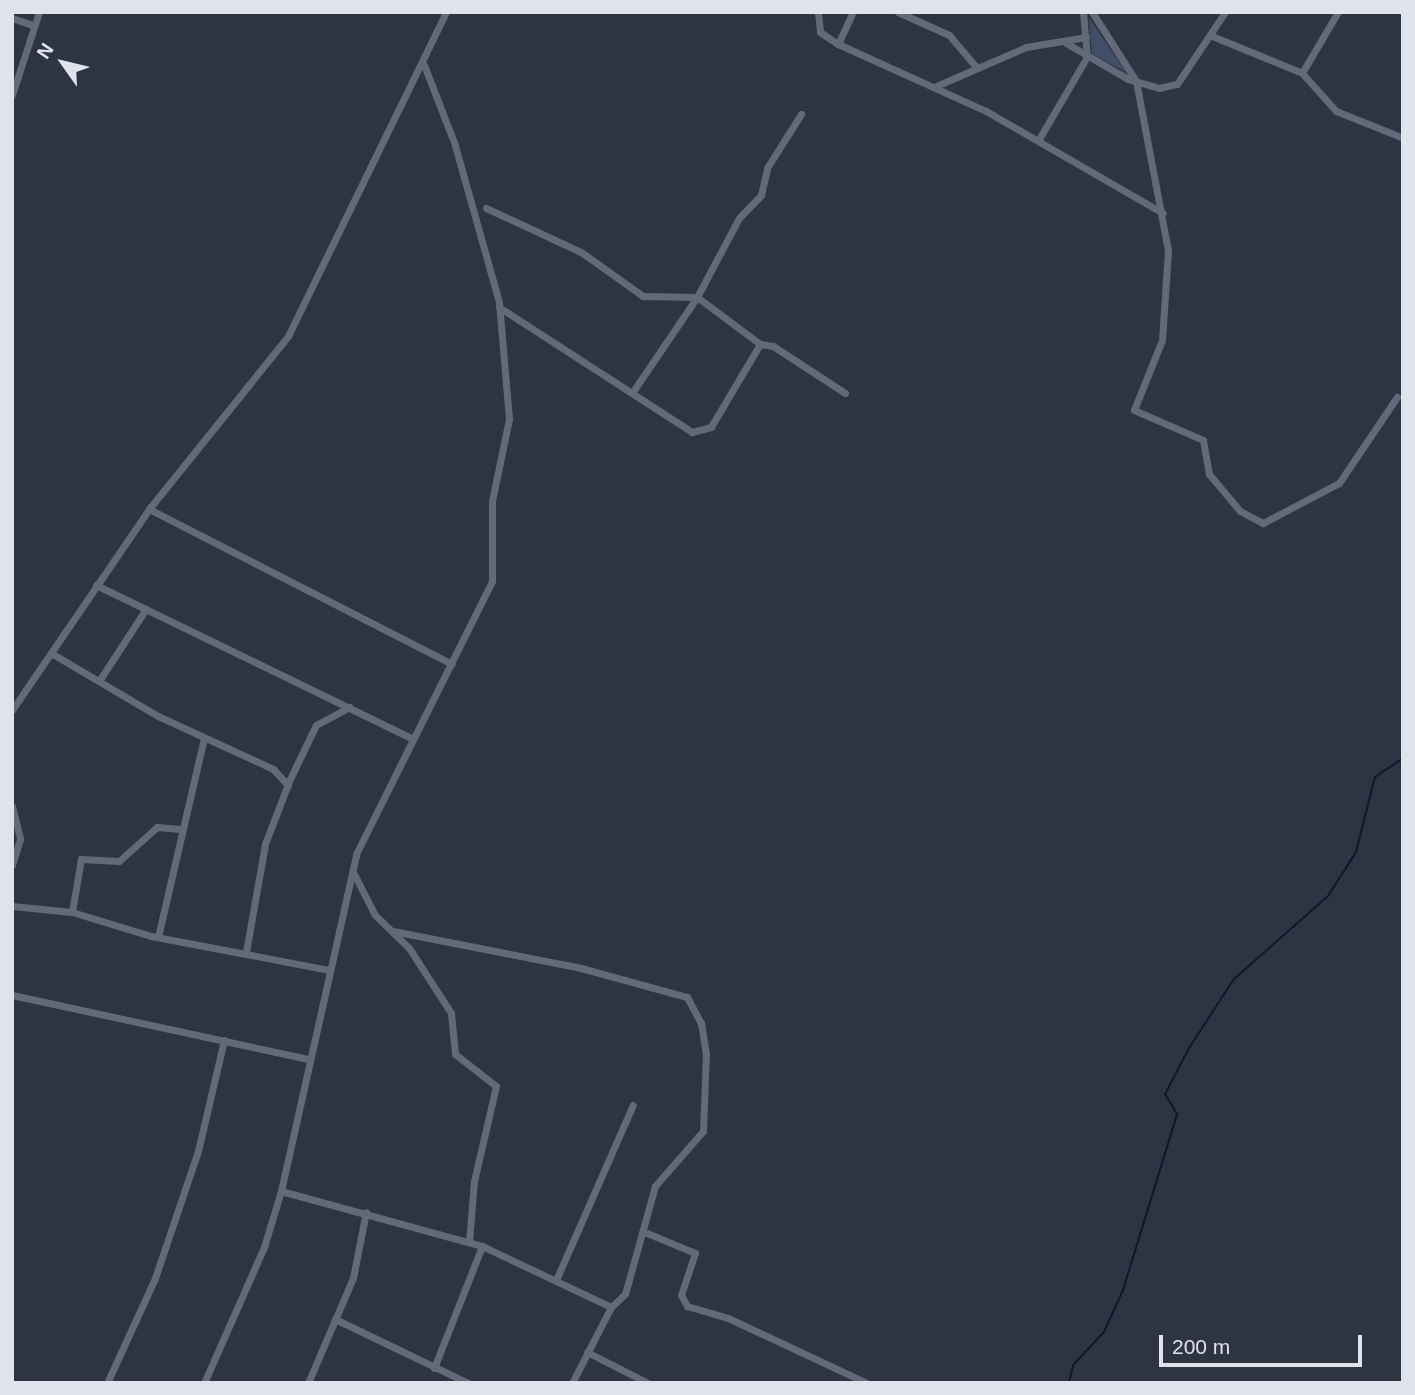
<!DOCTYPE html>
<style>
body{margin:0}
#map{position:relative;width:1415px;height:1395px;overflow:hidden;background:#2e3442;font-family:Arial,sans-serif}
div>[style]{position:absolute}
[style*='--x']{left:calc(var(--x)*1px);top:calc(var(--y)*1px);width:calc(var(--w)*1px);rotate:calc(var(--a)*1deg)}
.green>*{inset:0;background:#424d6a}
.stream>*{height:2px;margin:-1px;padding:0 1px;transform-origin:1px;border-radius:1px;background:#0e1731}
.street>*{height:7px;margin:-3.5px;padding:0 3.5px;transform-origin:3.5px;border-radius:3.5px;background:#636978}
span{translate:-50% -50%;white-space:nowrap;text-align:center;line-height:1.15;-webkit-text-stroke:5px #2e3442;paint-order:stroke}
.frame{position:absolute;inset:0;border:14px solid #dfe3ec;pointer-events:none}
.north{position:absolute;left:28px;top:28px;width:70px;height:70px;-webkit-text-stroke:5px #2e3442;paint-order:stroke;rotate:304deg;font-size:19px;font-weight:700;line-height:28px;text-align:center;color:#dfe3ec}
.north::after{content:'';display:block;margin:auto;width:24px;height:32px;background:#dfe3ec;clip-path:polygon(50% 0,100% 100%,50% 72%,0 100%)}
.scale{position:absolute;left:1159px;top:1335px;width:203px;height:32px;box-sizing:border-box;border:4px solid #dfe3ec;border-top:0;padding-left:9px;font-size:21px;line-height:24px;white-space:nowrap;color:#dfe3ec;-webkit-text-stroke:5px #2e3442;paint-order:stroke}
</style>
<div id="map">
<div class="green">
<i style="clip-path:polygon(1089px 18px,1126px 72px,1092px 54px)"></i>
</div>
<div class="stream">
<i style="--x:1069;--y:1383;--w:18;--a:-77"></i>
<i style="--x:1073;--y:1365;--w:45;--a:-46.8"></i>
<i style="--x:1104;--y:1332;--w:46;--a:-65.7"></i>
<i style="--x:1123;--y:1290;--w:184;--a:-72.9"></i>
<i style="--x:1177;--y:1114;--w:23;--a:-121"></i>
<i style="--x:1165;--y:1094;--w:52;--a:-62.4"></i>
<i style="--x:1189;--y:1048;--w:82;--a:-56.9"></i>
<i style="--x:1234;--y:979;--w:125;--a:-41.4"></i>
<i style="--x:1328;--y:896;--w:52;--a:-57.5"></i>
<i style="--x:1356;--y:852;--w:77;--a:-75.8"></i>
<i style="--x:1375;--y:777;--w:34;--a:-34"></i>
</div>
<div class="street">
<i style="--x:818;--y:12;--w:20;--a:84"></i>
<i style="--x:820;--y:32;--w:22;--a:34"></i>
<i style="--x:838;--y:44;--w:162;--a:24.4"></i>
<i style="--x:986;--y:111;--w:204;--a:30"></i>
<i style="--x:898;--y:12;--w:56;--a:24.3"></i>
<i style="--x:949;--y:35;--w:43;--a:49.7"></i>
<i style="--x:1092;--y:12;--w:82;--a:57.5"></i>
<i style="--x:1136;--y:81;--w:172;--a:79.3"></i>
<i style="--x:1168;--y:250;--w:90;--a:93.8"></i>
<i style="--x:1162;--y:340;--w:75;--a:111.8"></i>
<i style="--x:1134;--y:410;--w:75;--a:23.5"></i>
<i style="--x:1203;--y:440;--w:35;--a:80"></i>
<i style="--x:1209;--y:474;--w:48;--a:50"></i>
<i style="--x:1240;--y:511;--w:26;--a:28"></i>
<i style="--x:1263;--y:523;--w:86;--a:-27.8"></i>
<i style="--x:1339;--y:483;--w:104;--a:-56"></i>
<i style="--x:12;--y:18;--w:21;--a:19"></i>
<i style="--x:1212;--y:36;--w:97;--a:22.3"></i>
<i style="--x:1302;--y:73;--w:71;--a:-59.5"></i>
<i style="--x:1066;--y:43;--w:72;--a:30.1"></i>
<i style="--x:1128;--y:79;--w:32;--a:16"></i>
<i style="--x:1159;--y:88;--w:18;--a:-13"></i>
<i style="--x:1177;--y:84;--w:87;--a:-56.3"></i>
<i style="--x:838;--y:44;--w:35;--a:-65"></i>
<i style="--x:1302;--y:73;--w:51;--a:48.2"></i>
<i style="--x:1336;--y:111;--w:72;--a:21.9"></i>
<i style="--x:934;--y:87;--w:100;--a:-23.5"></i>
<i style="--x:1026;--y:47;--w:61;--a:-9.5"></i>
<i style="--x:12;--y:95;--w:87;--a:-72"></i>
<i style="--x:1039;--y:139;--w:95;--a:-59.7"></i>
<i style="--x:1087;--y:57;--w:45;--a:-95.1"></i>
<i style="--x:486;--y:208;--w:105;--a:24.9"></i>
<i style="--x:581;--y:252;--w:76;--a:35.4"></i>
<i style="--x:643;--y:296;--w:54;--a:1.1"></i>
<i style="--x:697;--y:297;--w:79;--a:36.7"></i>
<i style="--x:760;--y:344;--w:96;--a:120.6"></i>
<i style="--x:711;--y:427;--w:20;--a:165"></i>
<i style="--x:692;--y:432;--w:230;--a:-147.1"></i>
<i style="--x:760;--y:344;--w:13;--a:9"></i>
<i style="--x:773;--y:346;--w:86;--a:33.1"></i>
<i style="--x:632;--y:393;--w:116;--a:-55.9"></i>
<i style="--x:697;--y:297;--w:89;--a:-62"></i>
<i style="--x:739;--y:218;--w:32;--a:-46"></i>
<i style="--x:761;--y:195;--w:28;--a:-77"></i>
<i style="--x:767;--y:168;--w:64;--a:-57.8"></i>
<i style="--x:149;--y:509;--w:340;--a:27.1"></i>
<i style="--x:96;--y:585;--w:352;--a:25.9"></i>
<i style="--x:51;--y:653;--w:124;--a:30.5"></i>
<i style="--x:158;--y:716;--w:127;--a:24.7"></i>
<i style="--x:273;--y:769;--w:22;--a:47"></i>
<i style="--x:99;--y:681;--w:86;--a:-56.9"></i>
<i style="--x:12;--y:710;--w:243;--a:-55.7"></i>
<i style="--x:149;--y:509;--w:222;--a:-51.2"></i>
<i style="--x:288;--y:336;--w:360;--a:-64"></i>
<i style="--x:12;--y:806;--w:34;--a:76"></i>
<i style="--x:20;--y:839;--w:27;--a:107"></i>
<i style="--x:353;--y:872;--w:48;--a:62.9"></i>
<i style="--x:375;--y:915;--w:47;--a:44.1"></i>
<i style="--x:409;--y:948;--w:77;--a:57.1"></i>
<i style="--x:451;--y:1013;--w:41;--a:84.4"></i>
<i style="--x:455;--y:1054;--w:52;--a:38"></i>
<i style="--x:496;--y:1086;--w:98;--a:103"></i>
<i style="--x:474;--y:1181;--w:61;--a:94.7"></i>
<i style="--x:12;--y:906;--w:60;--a:5.7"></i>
<i style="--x:72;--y:912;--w:83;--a:16.9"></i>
<i style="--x:151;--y:936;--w:182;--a:10.8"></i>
<i style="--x:72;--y:912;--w:54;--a:-80.4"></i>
<i style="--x:81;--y:859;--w:38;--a:3"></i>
<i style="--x:119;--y:861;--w:51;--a:-41.8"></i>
<i style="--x:157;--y:827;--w:23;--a:5"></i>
<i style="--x:393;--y:931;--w:192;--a:11.1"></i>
<i style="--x:581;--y:968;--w:110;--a:15.3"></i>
<i style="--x:687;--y:997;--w:30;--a:62"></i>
<i style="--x:701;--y:1023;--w:30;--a:81"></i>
<i style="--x:706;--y:1053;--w:78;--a:92.2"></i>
<i style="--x:703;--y:1131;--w:73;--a:131.1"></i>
<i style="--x:655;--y:1186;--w:112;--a:105.5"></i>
<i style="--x:625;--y:1294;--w:19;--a:137"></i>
<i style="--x:611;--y:1307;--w:85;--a:117.2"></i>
<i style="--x:158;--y:937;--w:204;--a:-77"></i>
<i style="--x:246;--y:952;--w:110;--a:-80"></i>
<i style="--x:265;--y:844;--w:67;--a:-69.1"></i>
<i style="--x:289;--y:781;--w:62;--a:-64.3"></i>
<i style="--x:316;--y:725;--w:38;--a:-28"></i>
<i style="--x:12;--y:995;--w:304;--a:12.2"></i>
<i style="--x:281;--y:1191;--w:208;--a:15.3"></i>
<i style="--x:482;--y:1246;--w:143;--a:25.3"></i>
<i style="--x:647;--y:1233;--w:52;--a:22.6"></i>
<i style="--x:695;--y:1253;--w:44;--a:108.4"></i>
<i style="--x:681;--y:1295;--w:13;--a:61"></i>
<i style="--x:687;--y:1306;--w:43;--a:16.3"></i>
<i style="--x:728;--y:1318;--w:153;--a:25.1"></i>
<i style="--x:556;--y:1280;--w:191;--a:-66.3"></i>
<i style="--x:335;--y:1319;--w:148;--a:25.7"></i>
<i style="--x:587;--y:1352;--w:68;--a:26.9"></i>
<i style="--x:434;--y:1368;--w:131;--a:-68.5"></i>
<i style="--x:107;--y:1383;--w:115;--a:-65.4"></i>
<i style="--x:155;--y:1278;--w:134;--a:-71.3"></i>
<i style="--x:198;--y:1151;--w:114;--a:-76.8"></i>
<i style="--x:204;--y:1383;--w:149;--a:-66.2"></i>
<i style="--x:264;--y:1247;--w:59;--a:-73.1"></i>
<i style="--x:281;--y:1191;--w:347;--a:-77.4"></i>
<i style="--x:357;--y:852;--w:303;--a:-63.5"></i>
<i style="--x:492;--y:581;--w:80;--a:-90"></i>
<i style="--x:492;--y:501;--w:84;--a:-78.3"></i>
<i style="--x:509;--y:419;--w:117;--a:-94.9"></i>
<i style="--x:499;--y:302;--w:163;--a:-105.7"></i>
<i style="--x:455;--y:145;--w:86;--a:-111.2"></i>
<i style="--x:308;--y:1383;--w:114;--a:-66.8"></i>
<i style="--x:353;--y:1278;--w:67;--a:-78.9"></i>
</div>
<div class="frame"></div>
<div class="north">N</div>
<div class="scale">200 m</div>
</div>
